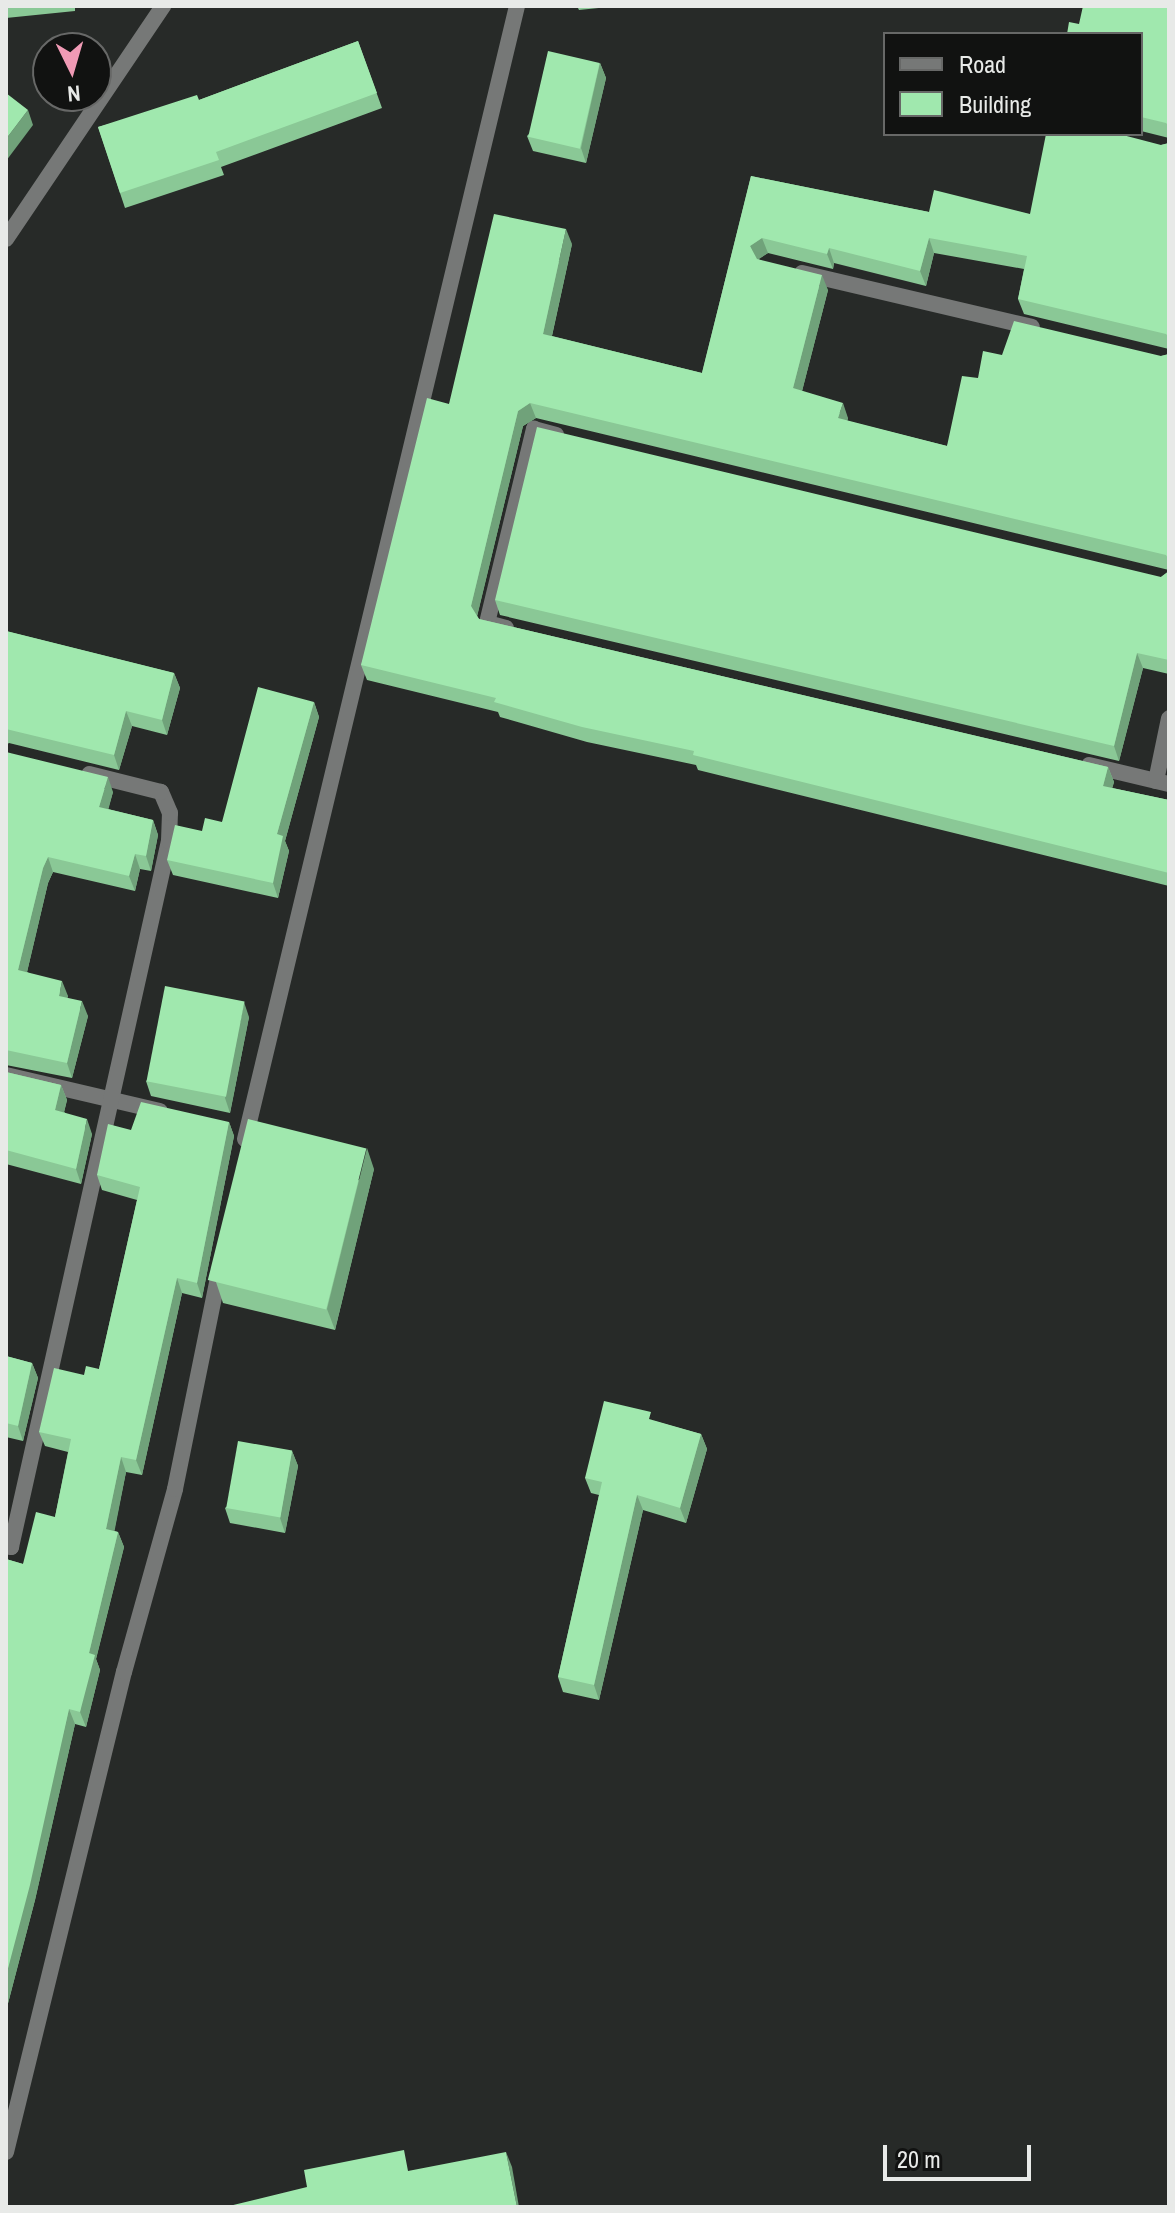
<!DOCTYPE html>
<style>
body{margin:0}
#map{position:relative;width:1175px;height:2213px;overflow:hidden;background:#272a28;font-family:"Archivo Narrow",sans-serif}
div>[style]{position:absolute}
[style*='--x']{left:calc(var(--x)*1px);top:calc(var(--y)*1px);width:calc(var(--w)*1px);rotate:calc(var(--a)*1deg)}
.minor>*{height:16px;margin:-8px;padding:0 8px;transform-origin:8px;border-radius:8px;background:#767877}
.tertiary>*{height:16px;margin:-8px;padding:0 8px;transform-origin:8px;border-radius:8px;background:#767877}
.wall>*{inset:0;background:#8ac896}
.shaded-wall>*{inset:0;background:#70a27a}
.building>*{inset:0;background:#a0e8ae;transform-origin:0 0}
span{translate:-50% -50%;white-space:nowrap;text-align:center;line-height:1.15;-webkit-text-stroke:8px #111211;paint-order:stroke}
.frame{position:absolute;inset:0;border:8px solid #e8eae8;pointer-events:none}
.legend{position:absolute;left:883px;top:32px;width:260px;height:104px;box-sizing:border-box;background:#111211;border:2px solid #676867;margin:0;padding:10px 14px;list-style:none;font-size:24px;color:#e8eae8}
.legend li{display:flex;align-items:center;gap:16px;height:40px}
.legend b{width:40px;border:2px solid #676867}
.north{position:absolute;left:32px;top:32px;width:80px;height:80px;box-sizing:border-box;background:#111211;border:2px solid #676867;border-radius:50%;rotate:175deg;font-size:22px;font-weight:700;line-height:32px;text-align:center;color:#e8eae8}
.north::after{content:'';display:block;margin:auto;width:28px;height:36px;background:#f09ab5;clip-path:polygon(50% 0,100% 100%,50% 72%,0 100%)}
.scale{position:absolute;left:883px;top:2145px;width:148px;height:36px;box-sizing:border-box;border:4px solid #e8eae8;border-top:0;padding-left:10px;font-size:24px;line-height:28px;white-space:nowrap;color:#e8eae8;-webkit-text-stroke:6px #111211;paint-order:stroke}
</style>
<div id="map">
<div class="minor">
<i style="--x:802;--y:273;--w:236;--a:13.2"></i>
<i style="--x:506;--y:628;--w:20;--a:-165"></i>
<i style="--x:487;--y:623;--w:200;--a:-76.4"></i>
<i style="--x:534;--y:429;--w:23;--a:15"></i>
<i style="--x:1089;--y:765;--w:82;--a:13.4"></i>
<i style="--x:1156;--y:781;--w:64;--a:-78.3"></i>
<i style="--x:6;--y:1075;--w:158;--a:13.2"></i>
<i style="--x:245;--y:1139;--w:1165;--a:-76.5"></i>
<i style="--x:6;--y:1544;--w:6;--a:31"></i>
<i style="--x:11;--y:1547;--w:723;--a:-77.39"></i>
<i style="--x:169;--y:841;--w:28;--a:-88"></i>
<i style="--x:170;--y:813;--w:23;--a:-113"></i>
<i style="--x:161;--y:792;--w:74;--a:-166"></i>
<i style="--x:6;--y:2152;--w:494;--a:-76.2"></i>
<i style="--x:124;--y:1672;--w:190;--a:-74.4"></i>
<i style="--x:175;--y:1489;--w:231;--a:-78.5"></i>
</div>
<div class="tertiary">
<i style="--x:6;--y:239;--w:281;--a:-56"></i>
</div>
<div class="wall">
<i style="clip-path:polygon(6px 6px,75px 6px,75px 11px,6px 18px)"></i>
<i style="clip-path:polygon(577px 6px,618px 6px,579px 10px)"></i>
<i style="clip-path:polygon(1169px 6px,1169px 138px,1141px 131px,1141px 34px,1079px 24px)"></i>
<i style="clip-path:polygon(358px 41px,382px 108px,221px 167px,224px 175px,125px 208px,98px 127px,199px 100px)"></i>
<i style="clip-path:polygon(600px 63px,606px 78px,586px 163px,533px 151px,527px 136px)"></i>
<i style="clip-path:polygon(1169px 143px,1169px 349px,1024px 314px,1018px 299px,1024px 269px,934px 253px,926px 286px,834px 263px,833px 269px,768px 253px,758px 259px,828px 290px,802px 391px,848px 418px,847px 421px,947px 446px,978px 378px,1002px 355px,1161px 356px,1169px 354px,1169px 570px,536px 418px,523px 426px,477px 616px,479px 619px,1108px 767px,1114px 782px,1112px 788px,1169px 800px,1169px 886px,698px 770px,696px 765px,587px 742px,500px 717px,498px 712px,367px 680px,361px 665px,449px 404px,572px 244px,552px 336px,702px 373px,751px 176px,929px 212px,1030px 214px,1161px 145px)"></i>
<i style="clip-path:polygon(1169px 571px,1169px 674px,1143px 668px,1119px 761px,500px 615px,495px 600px,1161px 577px)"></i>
<i style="clip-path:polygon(6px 631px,174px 673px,180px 688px,167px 735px,132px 726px,119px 770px,9px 743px,6px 745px)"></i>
<i style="clip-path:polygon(314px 702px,319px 717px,285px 841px,289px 851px,278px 898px,173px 875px,167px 860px,222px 822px)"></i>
<i style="clip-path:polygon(6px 752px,113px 792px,108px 809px,153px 820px,158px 835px,151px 871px,140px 869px,135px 891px,53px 872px,48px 883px,27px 972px,68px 996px,67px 998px,88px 1016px,72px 1078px,6px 1065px)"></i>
<i style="clip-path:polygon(249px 1017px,230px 1113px,151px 1096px,146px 1081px)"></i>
<i style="clip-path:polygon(6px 1072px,61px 1085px,67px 1100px,64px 1112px,92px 1134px,81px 1184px,6px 1164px)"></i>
<i style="clip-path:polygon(229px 1122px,234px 1136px,202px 1298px,182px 1293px,142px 1475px,126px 1472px,114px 1531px,118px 1532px,124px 1547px,96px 1659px,100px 1670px,86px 1727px,75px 1724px,35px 1900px,6px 2011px,6px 1559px,23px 1564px,55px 1517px,68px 1452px,45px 1446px,39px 1432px,84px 1375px,99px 1369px,137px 1200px,102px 1190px,97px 1175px,131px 1130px)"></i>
<i style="clip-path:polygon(374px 1169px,335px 1330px,223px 1303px,216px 1282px)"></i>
<i style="clip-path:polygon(6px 1356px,32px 1363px,38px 1378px,23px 1441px,6px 1437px)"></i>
<i style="clip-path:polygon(654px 1421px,701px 1434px,707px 1449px,686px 1523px,643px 1510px,599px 1700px,563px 1692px,558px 1677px,599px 1495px,591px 1493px,585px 1478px)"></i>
<i style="clip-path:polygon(292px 1451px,298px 1466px,285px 1533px,230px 1523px,225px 1508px)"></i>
</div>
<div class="shaded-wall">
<i style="clip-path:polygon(600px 63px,606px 78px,586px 163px,581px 148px)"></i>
<i style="clip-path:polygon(28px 110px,33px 125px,6px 161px,6px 139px)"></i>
<i style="clip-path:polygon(566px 229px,572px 244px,549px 349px,543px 334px)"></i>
<i style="clip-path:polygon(762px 238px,768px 253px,756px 261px,750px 246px)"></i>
<i style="clip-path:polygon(929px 238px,934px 253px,926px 286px,920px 271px)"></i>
<i style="clip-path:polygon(829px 248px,834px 263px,833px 269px,827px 254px)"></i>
<i style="clip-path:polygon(822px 275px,828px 290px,799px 403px,793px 388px)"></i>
<i style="clip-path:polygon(530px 403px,536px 418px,523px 426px,476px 621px,471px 606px,518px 411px)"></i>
<i style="clip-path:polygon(843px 403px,848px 418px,844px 434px,838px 418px)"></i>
<i style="clip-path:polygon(1137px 653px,1143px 668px,1119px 761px,1114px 746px)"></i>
<i style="clip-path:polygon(174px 673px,180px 688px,167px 735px,162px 720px)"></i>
<i style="clip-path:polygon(314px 702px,319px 717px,285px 841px,289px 851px,278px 898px,273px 883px,277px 834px)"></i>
<i style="clip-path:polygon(126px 711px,132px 726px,119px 770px,114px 755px)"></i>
<i style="clip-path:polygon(1108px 767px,1114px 782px,1109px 801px,1103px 786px)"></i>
<i style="clip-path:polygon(108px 777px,113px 792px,105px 822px,99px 807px)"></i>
<i style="clip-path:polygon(153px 820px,158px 835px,151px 871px,146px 856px)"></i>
<i style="clip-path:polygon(135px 854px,140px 869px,135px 891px,129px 876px)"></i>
<i style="clip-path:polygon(48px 857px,53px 872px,48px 883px,24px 985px,18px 970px,43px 868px)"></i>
<i style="clip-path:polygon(62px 981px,68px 996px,64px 1011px,59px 996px)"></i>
<i style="clip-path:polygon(82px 1001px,88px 1016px,72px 1078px,67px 1063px)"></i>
<i style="clip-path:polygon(244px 1002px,249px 1017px,230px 1113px,225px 1098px)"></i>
<i style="clip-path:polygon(61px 1085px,67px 1100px,61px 1125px,55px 1110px)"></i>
<i style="clip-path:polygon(87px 1119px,92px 1134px,81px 1184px,76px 1169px)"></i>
<i style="clip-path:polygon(229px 1122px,234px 1136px,202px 1298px,197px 1283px)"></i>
<i style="clip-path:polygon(367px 1148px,374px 1169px,335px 1330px,327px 1309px)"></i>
<i style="clip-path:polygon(177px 1278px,182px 1293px,142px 1475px,136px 1460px)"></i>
<i style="clip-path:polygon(32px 1363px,38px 1378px,23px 1441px,18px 1426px)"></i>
<i style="clip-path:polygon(701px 1434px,707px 1449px,686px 1523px,680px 1508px)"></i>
<i style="clip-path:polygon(292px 1451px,298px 1466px,285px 1533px,280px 1518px)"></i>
<i style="clip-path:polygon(121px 1457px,126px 1472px,112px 1544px,106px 1529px)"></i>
<i style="clip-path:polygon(637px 1495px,643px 1510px,599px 1700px,594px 1685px)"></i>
<i style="clip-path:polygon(118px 1532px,124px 1547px,96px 1659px,100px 1670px,86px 1727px,80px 1712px,89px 1653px)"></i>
<i style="clip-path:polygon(69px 1709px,75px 1724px,35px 1900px,6px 2011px,6px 1976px)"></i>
<i style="clip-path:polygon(506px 2152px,512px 2167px,519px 2207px,517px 2207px)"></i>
</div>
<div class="building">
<i style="clip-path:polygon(1083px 6px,1169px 6px,1169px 126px,1166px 123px,1141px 117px,1141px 34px,1067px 34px,1069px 22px,1079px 24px)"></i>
<i style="clip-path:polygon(358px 41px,377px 93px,216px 152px,219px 160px,120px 193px,98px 127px,197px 95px,199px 100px)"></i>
<i style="left:548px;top:51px;width:53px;height:88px;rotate:13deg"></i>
<i style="clip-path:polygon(6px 93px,28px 110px,6px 139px)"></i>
<i style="clip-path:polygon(1046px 134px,1119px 134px,1161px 145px,1169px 143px,1169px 337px,1166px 334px,1018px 299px,1027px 256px,929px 238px,920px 271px,829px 248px,827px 254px,762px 238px,750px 246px,757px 259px,822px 275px,793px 388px,843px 403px,838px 418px,947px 446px,962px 376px,978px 378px,983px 351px,1002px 355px,1014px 321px,1161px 356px,1169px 354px,1169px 560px,1166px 555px,530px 403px,518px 411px,471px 606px,479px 619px,1108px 767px,1103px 786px,1169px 800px,1169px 873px,693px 755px,694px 751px,582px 727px,494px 702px,496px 698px,361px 665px,427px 398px,449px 404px,494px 214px,566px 229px,543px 334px,702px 373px,751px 176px,929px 212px,934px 190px,1030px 214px)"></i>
<i style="clip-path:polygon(537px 427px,1161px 577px,1169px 571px,1169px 660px,1137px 653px,1114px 746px,495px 600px)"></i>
<i style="clip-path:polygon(6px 631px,174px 673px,162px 720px,126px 711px,114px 755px,6px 729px)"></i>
<i style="clip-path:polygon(258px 687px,314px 702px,277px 834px,283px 836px,273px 883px,167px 860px,175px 825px,202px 831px,205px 818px,222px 822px)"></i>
<i style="clip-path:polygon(6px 752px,108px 777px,99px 807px,153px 820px,146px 856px,135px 854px,129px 876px,48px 857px,43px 868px,18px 970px,62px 981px,59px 996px,82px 1001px,67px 1063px,6px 1050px)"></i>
<i style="left:165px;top:986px;width:81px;height:97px;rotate:11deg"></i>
<i style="clip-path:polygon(6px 1072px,61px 1085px,55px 1110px,87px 1119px,76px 1169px,6px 1150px)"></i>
<i style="clip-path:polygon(141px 1102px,229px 1122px,197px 1283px,177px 1278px,136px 1460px,121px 1457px,106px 1529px,118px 1532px,89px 1653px,95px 1655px,80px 1712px,69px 1709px,30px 1885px,6px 1976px,6px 1559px,23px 1564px,36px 1512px,55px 1517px,71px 1439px,39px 1432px,54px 1368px,84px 1375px,86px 1366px,99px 1369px,140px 1187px,97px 1175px,108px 1124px,131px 1130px)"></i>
<i style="left:248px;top:1119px;width:122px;height:166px;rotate:14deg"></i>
<i style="clip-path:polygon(6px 1356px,32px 1363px,18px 1426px,6px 1423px)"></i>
<i style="clip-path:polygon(604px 1401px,651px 1412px,649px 1419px,701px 1434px,680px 1508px,637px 1495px,594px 1685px,558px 1677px,602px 1482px,585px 1478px)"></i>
<i style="left:238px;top:1441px;width:55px;height:68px;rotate:10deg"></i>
<i style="clip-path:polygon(404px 2150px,408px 2171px,506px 2152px,517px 2207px,225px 2207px,307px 2187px,304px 2170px)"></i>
</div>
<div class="frame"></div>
<ul class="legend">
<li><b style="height:10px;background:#767877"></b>Road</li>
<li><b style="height:22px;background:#a0e8ae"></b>Building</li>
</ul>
<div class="north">N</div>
<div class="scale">20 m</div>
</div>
